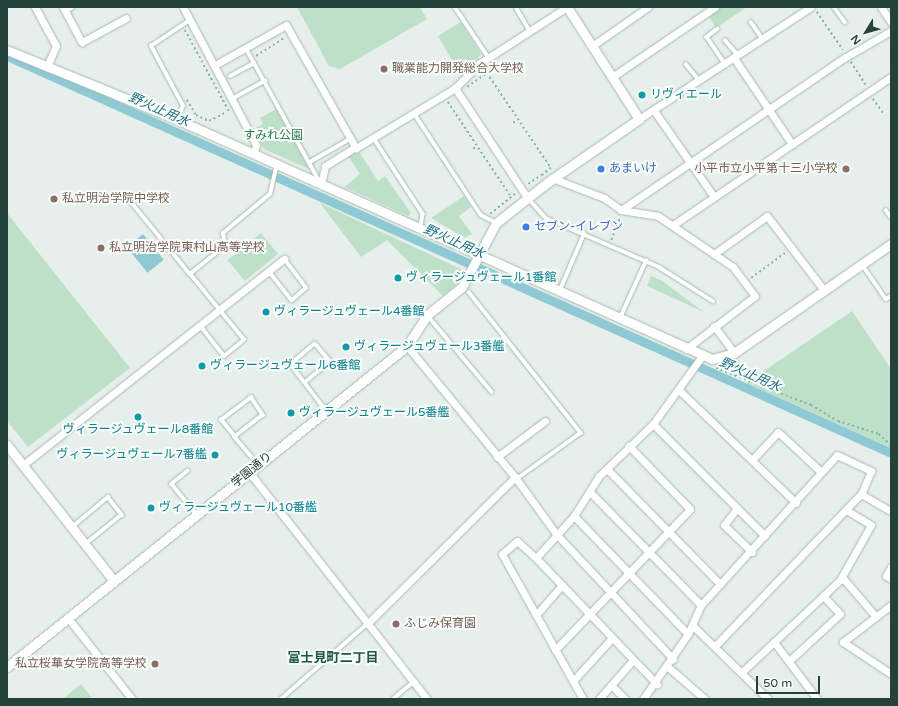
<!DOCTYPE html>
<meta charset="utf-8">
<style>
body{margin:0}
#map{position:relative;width:898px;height:706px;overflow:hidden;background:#e6efeb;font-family:"Varela Round","Noto Sans JP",sans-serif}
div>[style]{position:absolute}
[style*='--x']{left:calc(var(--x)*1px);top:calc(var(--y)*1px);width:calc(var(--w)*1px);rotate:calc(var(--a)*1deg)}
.green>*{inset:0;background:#bfe0c8;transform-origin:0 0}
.water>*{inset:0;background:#8ec9d4;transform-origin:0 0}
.canal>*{height:9px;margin:-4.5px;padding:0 4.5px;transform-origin:4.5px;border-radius:4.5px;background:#8ec9d4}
.path>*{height:1.5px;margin-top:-0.75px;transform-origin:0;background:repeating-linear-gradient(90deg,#86b3a5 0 2px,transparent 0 5px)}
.roads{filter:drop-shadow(0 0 1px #a8b8b2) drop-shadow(0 0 1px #a8b8b2)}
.lane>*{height:3.5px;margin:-1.75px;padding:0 1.75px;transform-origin:1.75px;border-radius:1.75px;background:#fff}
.street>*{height:7px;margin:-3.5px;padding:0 3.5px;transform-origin:3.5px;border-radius:3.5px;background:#fff}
.secondary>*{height:9px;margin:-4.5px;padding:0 4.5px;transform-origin:4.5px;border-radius:4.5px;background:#fff}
.dots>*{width:11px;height:11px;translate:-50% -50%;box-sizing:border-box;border:2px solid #f7fbf9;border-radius:50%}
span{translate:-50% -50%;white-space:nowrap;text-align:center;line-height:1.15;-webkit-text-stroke:4px #f7fbf9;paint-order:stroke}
.education-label{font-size:12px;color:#785e54}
.left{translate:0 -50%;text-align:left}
.right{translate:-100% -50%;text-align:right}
.culture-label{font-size:12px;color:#0d838f}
.park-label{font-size:12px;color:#2d7a4b}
.shop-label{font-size:12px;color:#366cbe}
.street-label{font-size:12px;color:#24423a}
.water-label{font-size:13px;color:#1c6f80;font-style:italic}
.neighbourhood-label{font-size:13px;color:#1f5548;font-weight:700}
.frame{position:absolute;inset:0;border:8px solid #24423a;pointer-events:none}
.north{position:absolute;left:846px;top:12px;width:40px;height:40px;-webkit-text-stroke:3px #f7fbf9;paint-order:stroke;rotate:233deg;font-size:11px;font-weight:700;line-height:16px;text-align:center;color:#24423a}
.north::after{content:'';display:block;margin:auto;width:14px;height:18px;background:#24423a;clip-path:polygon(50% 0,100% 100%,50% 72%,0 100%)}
.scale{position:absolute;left:756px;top:676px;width:64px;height:18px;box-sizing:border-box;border:2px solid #24423a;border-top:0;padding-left:5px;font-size:12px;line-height:14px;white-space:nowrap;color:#24423a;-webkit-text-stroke:3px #f7fbf9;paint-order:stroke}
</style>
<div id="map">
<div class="green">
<i style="clip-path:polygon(297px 7px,420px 7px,427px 19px,340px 69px,329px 66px)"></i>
<i style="clip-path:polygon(720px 7px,747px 7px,716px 28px,708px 15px)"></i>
<i style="clip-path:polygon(461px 22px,481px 54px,462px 78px,438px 36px)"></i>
<i style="clip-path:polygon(276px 109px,309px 169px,264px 149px,253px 129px,263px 124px,260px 118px)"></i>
<i style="clip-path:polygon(358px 150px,378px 181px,385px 176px,411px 213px,408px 216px,344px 187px,360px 174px,348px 156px)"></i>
<i style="clip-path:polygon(464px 196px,471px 207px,459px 216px,472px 234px,465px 238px,431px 218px)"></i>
<i style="clip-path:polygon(320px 203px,465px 271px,458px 283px,443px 296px,387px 240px,361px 257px)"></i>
<i style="clip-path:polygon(7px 213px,130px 368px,28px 447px,7px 421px)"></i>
<i style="left:261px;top:233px;width:27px;height:43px;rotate:51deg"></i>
<i style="clip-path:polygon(651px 276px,662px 281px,704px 312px,647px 286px)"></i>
<i style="clip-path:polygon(852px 311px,891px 369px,891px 448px,746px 383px)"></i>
<i style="clip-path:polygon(81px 684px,93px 699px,63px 699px)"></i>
</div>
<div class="water">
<i style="left:143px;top:234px;width:33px;height:21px;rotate:51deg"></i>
</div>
<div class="canal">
<i style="--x:7;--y:56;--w:969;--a:24.18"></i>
</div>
<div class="path">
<i style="--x:817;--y:12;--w:46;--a:55.6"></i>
<i style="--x:185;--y:30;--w:92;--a:61.5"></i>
<i style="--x:256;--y:56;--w:33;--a:-33"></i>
<i style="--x:851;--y:62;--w:27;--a:57"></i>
<i style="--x:467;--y:87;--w:24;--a:-35"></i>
<i style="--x:487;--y:73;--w:115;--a:56"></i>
<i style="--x:551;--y:168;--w:11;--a:139"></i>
<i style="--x:873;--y:99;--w:19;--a:54"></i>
<i style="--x:187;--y:100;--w:17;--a:59"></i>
<i style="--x:196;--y:115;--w:14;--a:25"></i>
<i style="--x:209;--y:121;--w:20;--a:-27"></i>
<i style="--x:448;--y:102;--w:114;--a:56.4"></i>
<i style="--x:513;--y:123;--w:6;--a:-39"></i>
<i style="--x:473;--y:149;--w:5;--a:-37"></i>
<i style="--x:528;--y:184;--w:18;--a:-34"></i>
<i style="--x:490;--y:214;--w:32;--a:-39"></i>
<i style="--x:611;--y:240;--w:24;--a:-68"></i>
<i style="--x:751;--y:278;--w:42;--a:-36.3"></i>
<i style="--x:716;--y:368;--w:102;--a:21.3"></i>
<i style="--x:811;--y:405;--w:31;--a:31"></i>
<i style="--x:838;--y:421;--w:43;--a:17.6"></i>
<i style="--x:879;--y:434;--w:16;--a:43"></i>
<i style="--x:891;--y:445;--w:12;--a:90"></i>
</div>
<div class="roads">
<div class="lane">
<i style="--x:455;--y:7;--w:61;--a:56.3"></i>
<i style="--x:516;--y:7;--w:28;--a:60"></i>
<i style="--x:834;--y:7;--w:19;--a:54"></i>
<i style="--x:66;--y:11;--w:8;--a:-30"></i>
<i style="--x:751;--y:22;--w:21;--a:55"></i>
<i style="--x:718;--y:29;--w:14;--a:144"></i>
<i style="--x:707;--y:37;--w:32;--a:56"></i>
<i style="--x:725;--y:40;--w:20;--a:49"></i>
<i style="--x:246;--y:48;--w:151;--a:61.1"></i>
<i style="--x:686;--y:64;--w:21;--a:51"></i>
<i style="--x:230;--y:76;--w:27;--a:-28"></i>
<i style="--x:232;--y:99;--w:38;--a:-29"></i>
<i style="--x:414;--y:113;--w:122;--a:56.7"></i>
<i style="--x:481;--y:215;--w:16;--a:27"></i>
<i style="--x:177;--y:118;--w:13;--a:-63"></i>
<i style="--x:183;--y:106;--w:68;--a:-118.1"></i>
<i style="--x:151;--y:46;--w:47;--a:-33.7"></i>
<i style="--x:373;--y:137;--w:92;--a:57"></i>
<i style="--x:423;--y:214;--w:13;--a:99"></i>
<i style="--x:310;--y:162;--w:46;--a:-29.9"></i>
<i style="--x:128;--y:198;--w:98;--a:50.8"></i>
<i style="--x:528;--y:198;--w:27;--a:48"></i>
<i style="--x:546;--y:218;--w:123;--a:23.4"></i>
<i style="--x:659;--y:267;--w:64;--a:32.2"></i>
<i style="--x:886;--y:210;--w:9;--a:54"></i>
<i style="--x:862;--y:264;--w:42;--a:55.6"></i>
<i style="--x:886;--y:299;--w:6;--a:-31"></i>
<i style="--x:269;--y:271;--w:37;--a:52"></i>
<i style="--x:292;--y:300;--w:18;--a:-41"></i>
<i style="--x:306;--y:288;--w:36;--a:-127"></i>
<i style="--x:560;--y:290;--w:61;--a:-66.8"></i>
<i style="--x:469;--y:292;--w:180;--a:51.5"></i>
<i style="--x:581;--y:433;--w:80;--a:144.1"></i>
<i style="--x:428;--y:316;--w:99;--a:49.9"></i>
<i style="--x:620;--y:318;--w:63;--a:-65.5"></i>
<i style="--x:200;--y:325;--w:39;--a:52"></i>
<i style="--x:224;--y:356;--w:26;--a:-39"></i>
<i style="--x:244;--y:340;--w:85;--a:-129.3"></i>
<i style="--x:190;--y:274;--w:38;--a:-39"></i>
<i style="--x:220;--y:250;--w:10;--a:-66"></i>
<i style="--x:224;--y:241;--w:8;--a:-97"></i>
<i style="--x:223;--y:233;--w:61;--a:-39.7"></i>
<i style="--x:270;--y:194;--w:31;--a:-77"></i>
<i style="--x:305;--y:382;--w:32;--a:-39"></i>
<i style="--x:330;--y:362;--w:23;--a:-130"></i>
<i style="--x:315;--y:344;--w:31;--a:140"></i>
<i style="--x:291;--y:364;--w:2;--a:63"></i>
<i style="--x:292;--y:366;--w:54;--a:52.5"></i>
<i style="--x:251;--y:397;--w:22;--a:56"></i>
<i style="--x:263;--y:415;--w:36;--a:142"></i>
<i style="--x:235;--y:437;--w:22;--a:-129"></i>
<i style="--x:221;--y:420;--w:38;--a:-37"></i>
<i style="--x:235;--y:437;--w:35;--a:50"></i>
<i style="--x:188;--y:471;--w:21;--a:141"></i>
<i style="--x:172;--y:484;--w:38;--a:51"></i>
<i style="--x:72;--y:527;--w:47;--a:-39.8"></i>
<i style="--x:108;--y:497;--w:23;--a:52"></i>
<i style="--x:122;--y:515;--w:46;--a:141.1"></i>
<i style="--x:281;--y:699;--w:114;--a:-41.1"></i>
<i style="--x:393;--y:699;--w:26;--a:-40"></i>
</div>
<div class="street">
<i style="--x:35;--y:7;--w:44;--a:61.7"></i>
<i style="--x:56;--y:46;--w:20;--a:114"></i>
<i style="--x:63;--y:7;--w:40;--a:62"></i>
<i style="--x:82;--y:42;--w:50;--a:-28.6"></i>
<i style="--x:183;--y:7;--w:156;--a:62.1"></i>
<i style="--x:256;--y:145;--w:9;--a:108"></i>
<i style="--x:881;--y:7;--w:18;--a:56"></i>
<i style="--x:592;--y:46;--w:68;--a:-34.9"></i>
<i style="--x:734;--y:58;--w:104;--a:56"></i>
<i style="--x:215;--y:65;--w:81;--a:-29.4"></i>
<i style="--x:286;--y:25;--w:142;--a:60.4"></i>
<i style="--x:356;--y:148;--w:116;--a:-31.2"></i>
<i style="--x:455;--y:88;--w:35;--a:-45"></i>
<i style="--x:480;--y:63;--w:103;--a:-32.8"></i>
<i style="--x:612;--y:77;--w:125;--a:-34.2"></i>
<i style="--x:455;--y:88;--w:131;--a:56.6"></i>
<i style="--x:655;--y:112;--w:103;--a:55.2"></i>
<i style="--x:639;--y:119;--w:205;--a:-33.1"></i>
<i style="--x:552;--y:178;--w:56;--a:21"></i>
<i style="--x:604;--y:198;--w:21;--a:35"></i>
<i style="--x:621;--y:210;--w:37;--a:9"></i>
<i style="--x:658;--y:216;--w:91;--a:34.2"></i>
<i style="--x:733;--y:267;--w:36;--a:53"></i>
<i style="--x:755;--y:296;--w:87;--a:142.5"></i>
<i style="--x:321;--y:184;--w:18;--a:-77"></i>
<i style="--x:325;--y:166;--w:36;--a:-32"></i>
<i style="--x:621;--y:210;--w:270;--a:-34.3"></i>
<i style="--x:844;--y:58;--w:54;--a:-29.9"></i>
<i style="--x:673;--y:225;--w:263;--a:-34.2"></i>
<i style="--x:714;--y:254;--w:65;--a:-35.6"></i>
<i style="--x:767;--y:216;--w:92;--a:52.5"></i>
<i style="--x:714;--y:326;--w:34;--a:53"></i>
<i style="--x:407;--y:346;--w:170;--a:50.5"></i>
<i style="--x:515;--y:477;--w:72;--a:54.1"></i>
<i style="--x:557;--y:535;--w:170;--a:46.9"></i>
<i style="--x:680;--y:391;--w:161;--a:44"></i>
<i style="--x:653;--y:424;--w:158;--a:45"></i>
<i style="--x:497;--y:457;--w:60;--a:-36.9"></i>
<i style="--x:752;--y:460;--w:38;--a:-47"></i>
<i style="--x:778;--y:432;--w:59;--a:42.9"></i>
<i style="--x:23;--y:465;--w:333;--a:-38.3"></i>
<i style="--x:607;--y:469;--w:161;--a:45.5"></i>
<i style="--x:249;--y:472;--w:288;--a:51.9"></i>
<i style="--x:590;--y:492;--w:158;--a:45.5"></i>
<i style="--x:737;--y:508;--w:21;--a:127"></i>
<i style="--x:724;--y:525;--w:39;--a:44"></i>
<i style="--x:574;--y:516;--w:164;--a:46"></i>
<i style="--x:536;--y:558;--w:175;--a:46.2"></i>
<i style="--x:891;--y:567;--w:10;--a:119"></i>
<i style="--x:886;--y:576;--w:6;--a:31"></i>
<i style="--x:842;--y:577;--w:52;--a:49.6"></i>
<i style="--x:891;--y:605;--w:61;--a:142.4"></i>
<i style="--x:843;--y:642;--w:58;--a:33.7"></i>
<i style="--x:536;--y:615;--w:40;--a:-49"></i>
<i style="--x:68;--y:618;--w:103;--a:51.7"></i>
<i style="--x:367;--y:624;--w:209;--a:-44.8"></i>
<i style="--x:692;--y:625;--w:106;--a:44.2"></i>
<i style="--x:774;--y:642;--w:71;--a:53"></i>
<i style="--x:716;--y:645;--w:209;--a:-46.2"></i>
<i style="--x:555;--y:650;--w:195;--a:-46.2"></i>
<i style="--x:690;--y:509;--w:88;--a:-134.1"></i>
<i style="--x:789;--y:661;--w:69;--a:-42.7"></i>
<i style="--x:840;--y:614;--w:25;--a:-133"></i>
<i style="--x:668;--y:667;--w:49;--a:40.9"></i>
<i style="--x:743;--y:671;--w:133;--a:-43.2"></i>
<i style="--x:840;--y:580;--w:63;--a:-60.6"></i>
<i style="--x:871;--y:525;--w:29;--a:-149"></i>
<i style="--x:573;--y:681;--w:58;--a:-47.8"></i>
<i style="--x:611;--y:685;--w:20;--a:45"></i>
<i style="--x:583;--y:699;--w:166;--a:-119.2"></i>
<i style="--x:502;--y:554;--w:20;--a:-41"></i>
<i style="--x:517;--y:541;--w:25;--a:42"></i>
<i style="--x:536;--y:558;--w:57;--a:-47.9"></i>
<i style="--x:574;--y:516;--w:47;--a:-58"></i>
<i style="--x:599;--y:476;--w:75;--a:-43.9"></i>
<i style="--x:653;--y:424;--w:84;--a:-54.2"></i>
<i style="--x:599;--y:699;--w:52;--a:-48.9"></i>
<i style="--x:643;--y:699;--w:79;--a:-55.3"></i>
<i style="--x:688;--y:634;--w:32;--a:-66"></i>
<i style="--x:701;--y:605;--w:202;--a:-47.8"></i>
<i style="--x:837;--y:455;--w:38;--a:25"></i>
<i style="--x:871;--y:471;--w:25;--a:113"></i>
<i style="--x:861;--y:494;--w:34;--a:30"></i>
</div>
<div class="secondary">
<i style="--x:7;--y:50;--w:183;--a:22.2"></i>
<i style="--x:176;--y:119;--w:587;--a:24.12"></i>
<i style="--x:712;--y:359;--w:23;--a:-15"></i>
<i style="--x:734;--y:353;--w:191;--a:-34.8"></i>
<i style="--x:7;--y:445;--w:173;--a:51.8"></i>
<i style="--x:7;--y:667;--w:513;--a:-38.75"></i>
<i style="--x:407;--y:346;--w:37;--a:-57"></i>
<i style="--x:427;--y:315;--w:45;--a:-38.7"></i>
<i style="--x:462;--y:287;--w:72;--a:-62"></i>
<i style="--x:496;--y:223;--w:66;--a:-38.3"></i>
<i style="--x:548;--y:182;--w:111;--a:-34.7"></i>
<i style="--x:639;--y:119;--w:133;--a:-122.7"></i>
</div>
</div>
<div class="dots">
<i style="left:384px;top:69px;background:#8d6e63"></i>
<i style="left:642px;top:95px;background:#0f9aa8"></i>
<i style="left:601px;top:169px;background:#3f7fe0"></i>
<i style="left:846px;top:169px;background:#8d6e63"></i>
<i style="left:54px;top:199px;background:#8d6e63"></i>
<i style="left:526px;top:227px;background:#3f7fe0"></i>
<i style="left:101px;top:248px;background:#8d6e63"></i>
<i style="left:398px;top:278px;background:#0f9aa8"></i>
<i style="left:266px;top:312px;background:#0f9aa8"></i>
<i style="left:346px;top:347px;background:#0f9aa8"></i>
<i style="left:202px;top:366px;background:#0f9aa8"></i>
<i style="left:291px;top:413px;background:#0f9aa8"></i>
<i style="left:138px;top:417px;background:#0f9aa8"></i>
<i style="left:215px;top:455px;background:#0f9aa8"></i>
<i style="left:151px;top:508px;background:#0f9aa8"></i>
<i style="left:396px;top:624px;background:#8d6e63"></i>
<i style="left:155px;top:664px;background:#8d6e63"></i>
</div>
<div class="education-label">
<span class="left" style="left:392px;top:69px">職業能力開発総合大学校</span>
<span class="right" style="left:838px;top:169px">小平市立小平第十三小学校</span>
<span class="left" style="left:62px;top:199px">私立明治学院中学校</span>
<span class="left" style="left:109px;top:248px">私立明治学院東村山高等学校</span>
<span class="left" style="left:404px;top:624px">ふじみ保育園</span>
<span class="right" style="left:147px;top:664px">私立桜華女学院高等学校</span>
</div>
<div class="culture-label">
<span class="left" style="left:650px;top:95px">リヴィエール</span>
<span class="left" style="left:406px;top:278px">ヴィラージュヴェール1番館</span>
<span class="left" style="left:274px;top:312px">ヴィラージュヴェール4番館</span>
<span class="left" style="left:354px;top:347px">ヴィラージュヴェール3番艦</span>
<span class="left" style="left:210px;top:366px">ヴィラージュヴェール6番館</span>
<span class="left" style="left:299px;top:413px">ヴィラージュヴェール5番艦</span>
<span style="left:138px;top:430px">ヴィラージュヴェール8番館</span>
<span class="right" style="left:207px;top:455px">ヴィラージュヴェール7番艦</span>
<span class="left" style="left:159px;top:508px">ヴィラージュヴェール10番艦</span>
</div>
<div class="park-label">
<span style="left:273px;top:136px">すみれ公園</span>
</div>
<div class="shop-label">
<span class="left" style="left:609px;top:169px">あまいけ</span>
<span class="left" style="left:534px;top:227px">セブン-イレブン</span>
</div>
<div class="street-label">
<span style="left:252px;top:470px;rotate:-39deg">学園通り</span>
</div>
<div class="water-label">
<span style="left:159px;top:110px;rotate:24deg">野火止用水</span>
<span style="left:454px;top:242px;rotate:24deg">野火止用水</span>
<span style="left:750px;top:375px;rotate:24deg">野火止用水</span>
</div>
<div class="neighbourhood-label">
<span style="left:333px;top:658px">富士見町二丁目</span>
</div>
<div class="frame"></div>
<div class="north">N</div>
<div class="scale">50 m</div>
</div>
